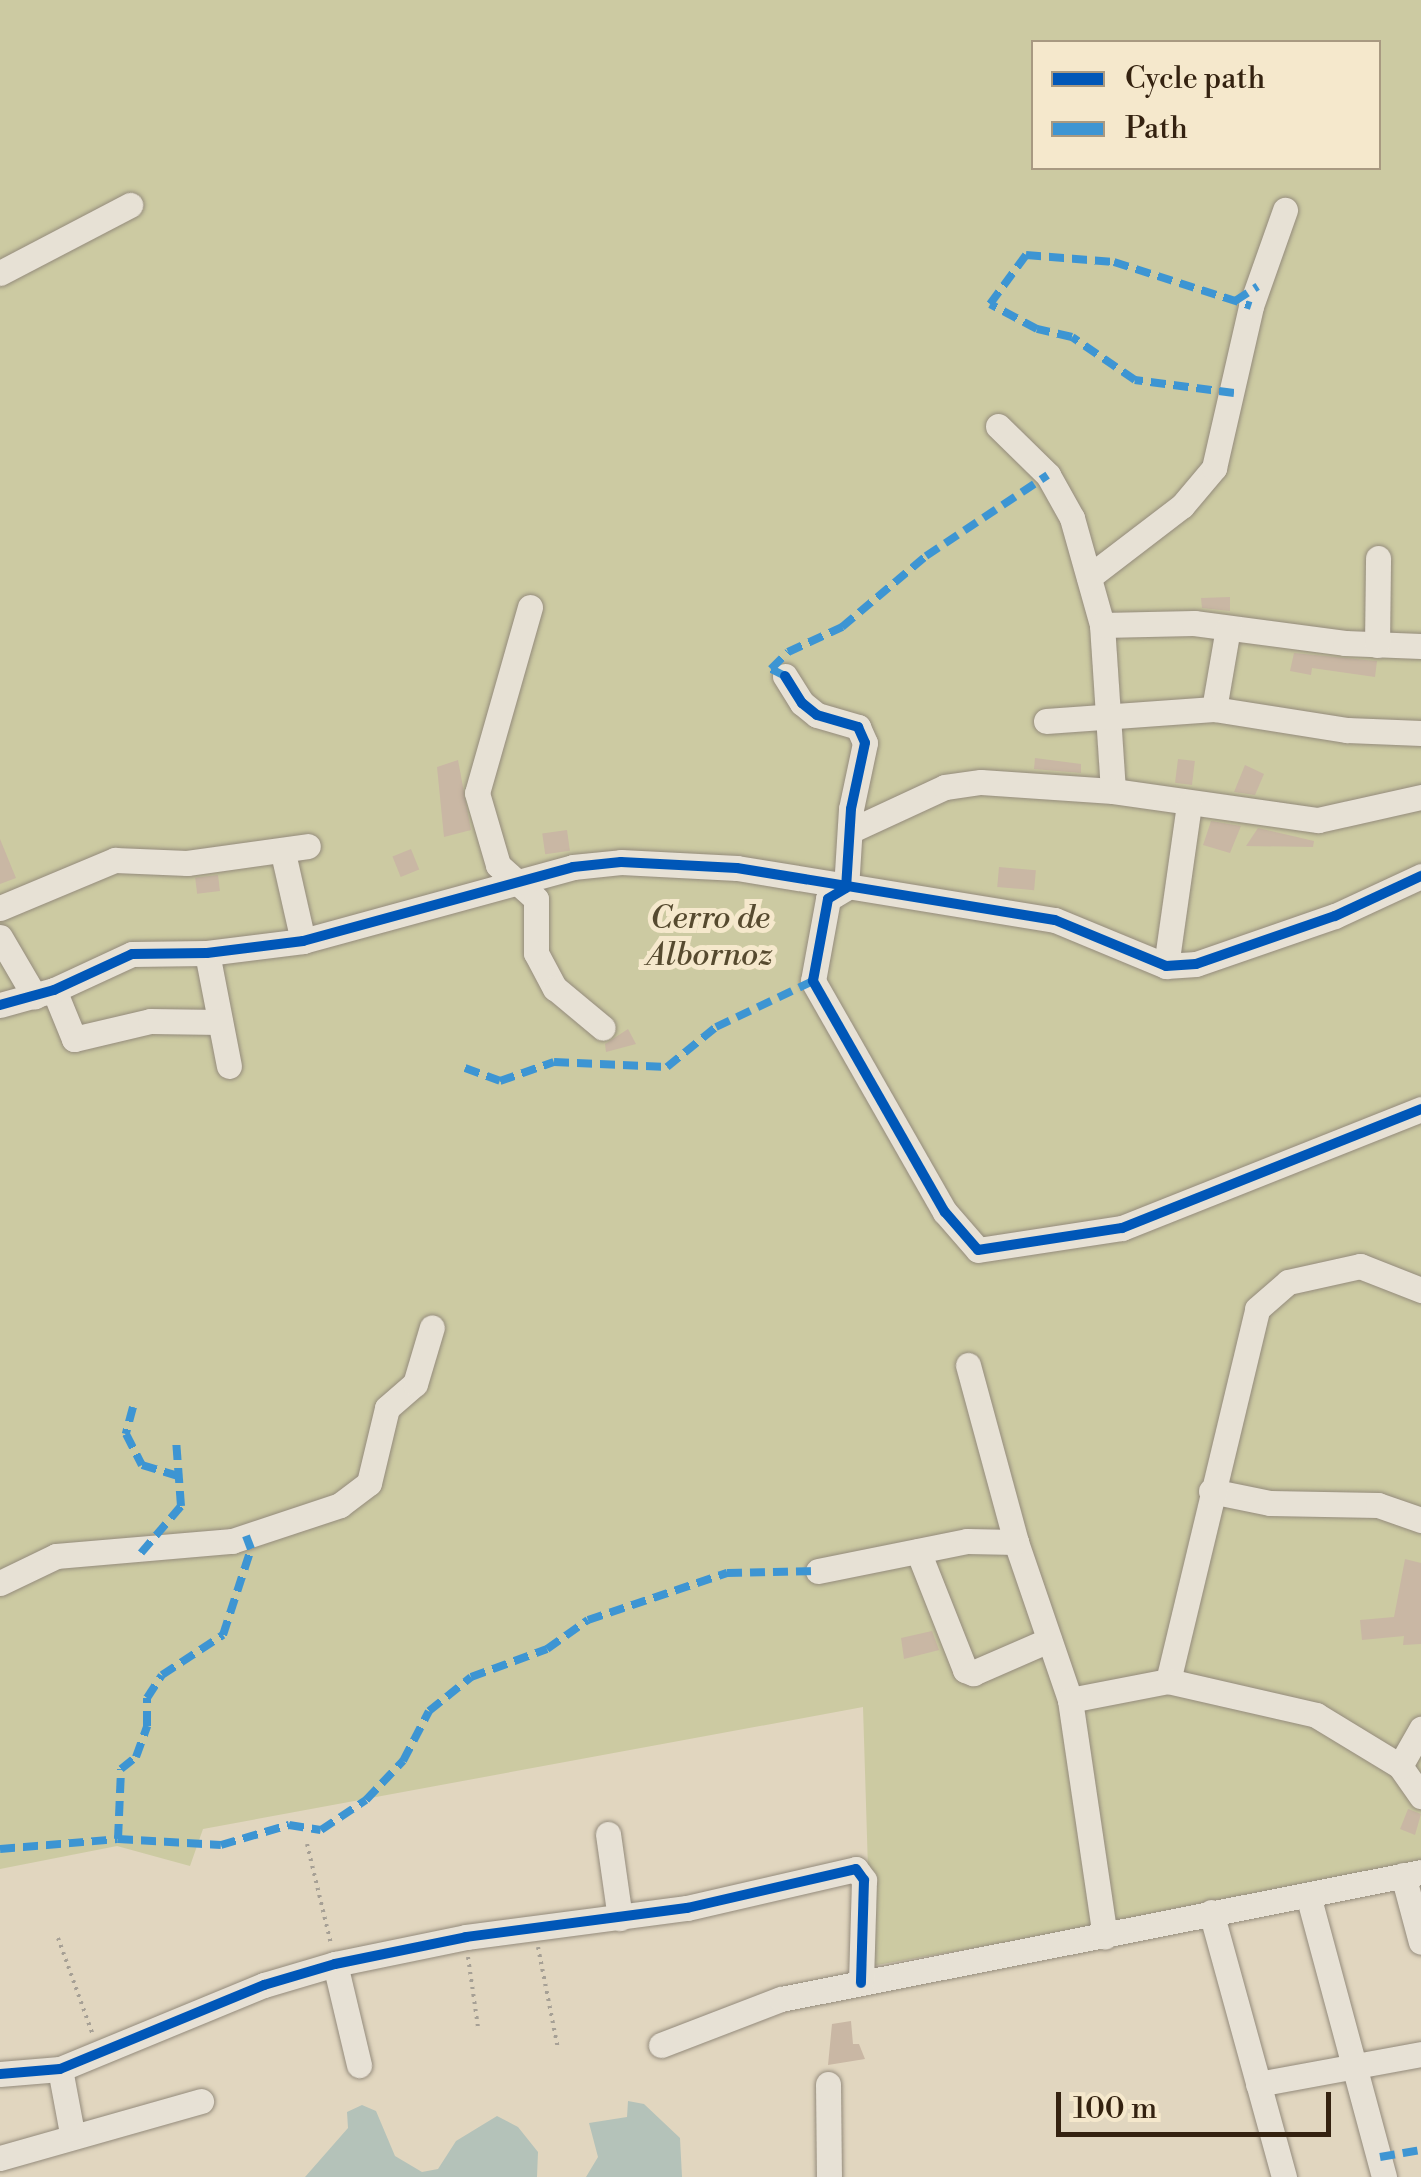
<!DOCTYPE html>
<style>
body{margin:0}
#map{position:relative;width:1421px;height:2177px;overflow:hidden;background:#e1d6bf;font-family:"Libre Bodoni",serif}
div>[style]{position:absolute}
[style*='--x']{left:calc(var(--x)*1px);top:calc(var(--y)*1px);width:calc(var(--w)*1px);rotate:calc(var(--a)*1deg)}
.green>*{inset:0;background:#cccaa2}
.water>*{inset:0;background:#b4c2b9}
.building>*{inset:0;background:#c9b7a4;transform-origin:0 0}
.path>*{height:4px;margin-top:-2px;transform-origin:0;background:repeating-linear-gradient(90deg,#a6a095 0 2.5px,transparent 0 7.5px)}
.roads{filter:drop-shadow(0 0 2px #948b7c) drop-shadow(0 0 2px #948b7c)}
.minor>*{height:25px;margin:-12.5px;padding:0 12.5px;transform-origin:12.5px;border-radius:12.5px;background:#e7e1d5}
.quiet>*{height:8px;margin-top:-4px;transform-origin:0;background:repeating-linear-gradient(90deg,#3d95d3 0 15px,transparent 0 23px)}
.cycleway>*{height:10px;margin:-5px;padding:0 5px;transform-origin:5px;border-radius:5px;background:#0057b8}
span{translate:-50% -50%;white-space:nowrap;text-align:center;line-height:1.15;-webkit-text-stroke:10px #f5e8cc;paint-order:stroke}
.park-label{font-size:32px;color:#564a2f;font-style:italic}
.legend{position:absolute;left:1031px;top:40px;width:350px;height:130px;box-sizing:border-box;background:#f5e8cc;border:2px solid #a89981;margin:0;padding:12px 18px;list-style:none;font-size:30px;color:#342210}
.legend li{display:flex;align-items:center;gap:20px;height:50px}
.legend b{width:50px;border:2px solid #a89981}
.scale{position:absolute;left:1056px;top:2092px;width:275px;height:45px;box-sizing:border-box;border:5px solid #342210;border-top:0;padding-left:12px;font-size:30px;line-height:35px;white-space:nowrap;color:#342210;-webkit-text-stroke:8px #f5e8cc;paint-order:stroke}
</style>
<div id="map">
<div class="green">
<i style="clip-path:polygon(evenodd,0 0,1421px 0,1421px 1870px,871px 1966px,863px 1707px,203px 1829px,190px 1866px,117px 1846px,0 1869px,0 0,1034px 42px,1378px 42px,1378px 168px,1034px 168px,1034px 42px)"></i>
</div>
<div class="water">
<i style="clip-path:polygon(628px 2101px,644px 2104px,680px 2138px,682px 2177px,586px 2177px,598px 2157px,589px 2123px,627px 2117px)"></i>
<i style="clip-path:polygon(362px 2105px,376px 2111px,395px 2156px,422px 2172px,438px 2169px,456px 2141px,497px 2116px,518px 2127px,538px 2152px,537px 2177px,305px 2177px,348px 2128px,347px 2112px)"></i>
</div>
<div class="building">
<i style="clip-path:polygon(1230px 597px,1230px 611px,1202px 608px,1201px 598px)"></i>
<i style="clip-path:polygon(1294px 653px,1377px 661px,1375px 677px,1312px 668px,1311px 675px,1290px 671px)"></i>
<i style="clip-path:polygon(1035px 758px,1081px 764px,1081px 773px,1034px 769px)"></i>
<i style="left:1178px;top:759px;width:17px;height:24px;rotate:7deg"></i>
<i style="clip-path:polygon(458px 760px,471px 830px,444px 837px,437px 767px)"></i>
<i style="clip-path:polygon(1245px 765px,1264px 774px,1255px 795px,1234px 792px)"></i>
<i style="clip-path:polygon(1211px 821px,1241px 826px,1230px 853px,1203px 845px)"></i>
<i style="clip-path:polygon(1258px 828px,1314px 841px,1313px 847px,1246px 846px)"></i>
<i style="left:567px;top:830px;width:21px;height:25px;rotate:82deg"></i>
<i style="clip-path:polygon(0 839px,16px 878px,0 884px)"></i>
<i style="left:411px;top:849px;width:22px;height:20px;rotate:68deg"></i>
<i style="left:999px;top:867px;width:37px;height:20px;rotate:5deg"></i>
<i style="left:218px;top:875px;width:16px;height:23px;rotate:83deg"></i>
<i style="clip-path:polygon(628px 1029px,636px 1044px,606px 1052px,605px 1044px)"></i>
<i style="clip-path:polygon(1405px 1559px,1421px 1563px,1421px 1644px,1403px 1645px,1404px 1636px,1362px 1640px,1360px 1620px,1394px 1617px)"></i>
<i style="clip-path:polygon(932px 1631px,939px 1650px,904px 1659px,901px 1638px)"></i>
<i style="clip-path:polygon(1408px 1809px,1421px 1814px,1415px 1835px,1400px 1829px)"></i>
<i style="clip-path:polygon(851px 2021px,853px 2044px,859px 2044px,865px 2059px,828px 2065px,832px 2024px)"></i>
</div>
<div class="path">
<i style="--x:307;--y:1844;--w:103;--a:76.5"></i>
<i style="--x:58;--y:1938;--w:103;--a:70.2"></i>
<i style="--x:538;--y:1947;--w:104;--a:78.9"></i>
<i style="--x:468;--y:1957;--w:71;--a:81.9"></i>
</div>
<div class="roads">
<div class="minor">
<i style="--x:0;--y:273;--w:147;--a:-27.6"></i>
<i style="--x:998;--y:426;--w:70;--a:44.4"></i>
<i style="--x:1048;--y:475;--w:49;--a:60.8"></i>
<i style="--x:1072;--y:518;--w:111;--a:74.3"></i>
<i style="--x:1102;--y:625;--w:166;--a:86.2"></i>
<i style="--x:1089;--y:577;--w:117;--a:-37.4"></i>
<i style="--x:1182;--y:506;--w:50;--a:-49.9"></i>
<i style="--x:1214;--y:468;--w:166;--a:-77.1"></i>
<i style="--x:1251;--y:306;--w:102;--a:-70.5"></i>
<i style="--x:530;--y:607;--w:193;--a:105.9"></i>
<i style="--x:477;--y:793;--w:75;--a:73.7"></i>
<i style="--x:498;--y:865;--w:51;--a:41.8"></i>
<i style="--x:536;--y:899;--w:54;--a:90"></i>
<i style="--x:536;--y:953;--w:40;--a:62"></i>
<i style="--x:555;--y:988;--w:62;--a:39.8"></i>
<i style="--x:1102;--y:625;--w:92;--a:-1.2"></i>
<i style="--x:1194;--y:623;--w:152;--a:7.5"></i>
<i style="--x:1345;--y:643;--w:76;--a:2.3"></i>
<i style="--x:1377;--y:645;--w:87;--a:-89.3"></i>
<i style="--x:785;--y:676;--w:32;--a:58"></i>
<i style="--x:802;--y:703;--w:19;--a:39"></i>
<i style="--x:817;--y:715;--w:43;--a:16.3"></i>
<i style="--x:858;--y:727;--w:17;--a:66"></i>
<i style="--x:865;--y:743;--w:67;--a:102"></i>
<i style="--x:851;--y:809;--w:79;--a:93.6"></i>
<i style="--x:846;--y:888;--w:21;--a:149"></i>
<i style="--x:828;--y:899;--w:83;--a:100.4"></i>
<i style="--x:813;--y:981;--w:266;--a:60.3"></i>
<i style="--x:945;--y:1212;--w:50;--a:49"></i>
<i style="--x:978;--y:1250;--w:146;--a:-8.7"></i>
<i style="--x:1122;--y:1228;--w:322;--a:-21.7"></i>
<i style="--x:1214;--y:709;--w:82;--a:-80.2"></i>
<i style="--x:1046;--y:721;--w:168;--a:-4.1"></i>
<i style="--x:1214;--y:709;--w:135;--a:9"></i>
<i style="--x:1347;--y:730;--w:74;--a:2.3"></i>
<i style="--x:852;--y:830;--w:102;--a:-24.8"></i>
<i style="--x:945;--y:787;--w:36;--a:-8"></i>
<i style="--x:981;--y:782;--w:132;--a:3.9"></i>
<i style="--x:1113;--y:791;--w:207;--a:8.1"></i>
<i style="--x:1318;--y:820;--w:106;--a:-12.6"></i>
<i style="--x:283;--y:853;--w:90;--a:77.2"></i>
<i style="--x:0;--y:908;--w:125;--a:-22.7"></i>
<i style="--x:115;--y:860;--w:72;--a:2.4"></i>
<i style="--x:187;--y:863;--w:122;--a:-8"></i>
<i style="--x:0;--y:937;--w:69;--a:59.7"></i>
<i style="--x:207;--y:953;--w:115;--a:79"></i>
<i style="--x:1166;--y:966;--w:164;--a:-81.9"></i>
<i style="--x:54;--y:990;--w:53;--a:67.8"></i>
<i style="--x:74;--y:1039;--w:78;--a:-13.3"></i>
<i style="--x:150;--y:1021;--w:70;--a:0.8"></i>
<i style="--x:0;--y:1005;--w:56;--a:-15.5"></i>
<i style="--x:54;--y:990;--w:86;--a:-24.8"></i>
<i style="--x:132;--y:954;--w:75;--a:-0.8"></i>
<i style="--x:207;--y:953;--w:97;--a:-7.1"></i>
<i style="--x:303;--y:941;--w:280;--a:-15.3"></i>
<i style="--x:573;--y:867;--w:48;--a:-5.9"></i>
<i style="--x:621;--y:862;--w:116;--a:3"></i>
<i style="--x:737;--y:868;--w:322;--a:9.3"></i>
<i style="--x:1055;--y:920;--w:120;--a:22.5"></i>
<i style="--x:1166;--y:966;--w:30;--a:-4"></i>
<i style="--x:1196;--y:964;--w:147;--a:-19.1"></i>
<i style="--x:1335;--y:916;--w:95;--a:-24.9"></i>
<i style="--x:968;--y:1365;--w:183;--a:74.8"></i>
<i style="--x:1016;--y:1542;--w:167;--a:71.1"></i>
<i style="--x:1070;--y:1700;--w:239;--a:81.6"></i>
<i style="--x:1211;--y:1491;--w:60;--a:11.5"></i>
<i style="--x:1270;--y:1503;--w:108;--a:1.1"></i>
<i style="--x:1378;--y:1505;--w:46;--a:19.2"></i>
<i style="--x:918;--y:1551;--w:128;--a:68.4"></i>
<i style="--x:965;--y:1670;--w:9;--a:21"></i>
<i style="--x:973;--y:1673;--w:83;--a:-23.5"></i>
<i style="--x:818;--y:1571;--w:152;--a:-11.4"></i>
<i style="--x:967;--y:1541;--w:49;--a:1.2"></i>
<i style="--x:0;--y:1583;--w:62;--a:-25.7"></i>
<i style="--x:56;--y:1556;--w:177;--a:-4.9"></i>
<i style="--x:232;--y:1541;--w:114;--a:-18.4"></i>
<i style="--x:340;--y:1505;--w:36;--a:-37"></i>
<i style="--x:369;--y:1483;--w:77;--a:-76.5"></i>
<i style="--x:387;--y:1408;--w:37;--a:-41"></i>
<i style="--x:415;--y:1384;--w:59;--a:-73.4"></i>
<i style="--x:1168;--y:1681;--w:382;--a:-76.5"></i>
<i style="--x:1257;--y:1309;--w:41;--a:-41.1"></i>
<i style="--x:1288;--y:1282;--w:74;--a:-12.5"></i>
<i style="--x:1360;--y:1266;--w:66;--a:21.5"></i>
<i style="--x:1070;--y:1700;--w:100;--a:-11"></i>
<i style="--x:1168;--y:1681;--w:152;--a:12.9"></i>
<i style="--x:1316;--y:1715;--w:98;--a:31.3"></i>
<i style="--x:1400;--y:1766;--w:37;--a:55"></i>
<i style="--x:1400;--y:1766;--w:43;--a:-60.4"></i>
<i style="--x:608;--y:1834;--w:85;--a:81.9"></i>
<i style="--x:1403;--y:1875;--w:69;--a:75"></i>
<i style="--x:1308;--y:1895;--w:292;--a:74.9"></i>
<i style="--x:1211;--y:1912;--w:275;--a:74.6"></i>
<i style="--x:335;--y:1964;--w:104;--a:76.6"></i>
<i style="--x:661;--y:2045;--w:129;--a:-21"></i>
<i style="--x:781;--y:1999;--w:652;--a:-11.22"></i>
<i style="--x:60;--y:2069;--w:65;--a:79.4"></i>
<i style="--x:0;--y:2074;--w:60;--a:-4.8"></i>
<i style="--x:60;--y:2069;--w:221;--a:-22.4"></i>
<i style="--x:264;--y:1985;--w:74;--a:-16.5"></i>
<i style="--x:335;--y:1964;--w:134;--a:-11.6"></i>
<i style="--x:466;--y:1937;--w:223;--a:-7.5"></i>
<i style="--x:687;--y:1908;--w:173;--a:-13"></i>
<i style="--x:856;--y:1869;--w:14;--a:54"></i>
<i style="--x:864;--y:1880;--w:103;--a:91.7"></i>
<i style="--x:828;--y:2084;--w:93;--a:89.4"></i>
<i style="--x:1258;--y:2084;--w:166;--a:-10.4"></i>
<i style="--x:0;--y:2158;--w:209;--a:-15.8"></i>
</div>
</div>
<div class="quiet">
<i style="--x:1235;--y:301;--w:27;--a:-33"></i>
<i style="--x:1234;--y:393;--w:100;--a:-172.5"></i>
<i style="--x:1135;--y:380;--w:76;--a:-145.7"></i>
<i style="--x:1072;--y:337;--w:36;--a:-167"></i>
<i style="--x:1037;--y:329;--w:53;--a:-152"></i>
<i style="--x:990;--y:304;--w:61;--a:-53.7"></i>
<i style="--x:1026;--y:255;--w:88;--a:4.5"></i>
<i style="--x:1114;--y:262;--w:144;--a:17.8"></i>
<i style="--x:785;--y:676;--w:16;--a:-153"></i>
<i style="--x:771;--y:669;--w:24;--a:-45"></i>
<i style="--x:788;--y:652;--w:60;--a:-24.8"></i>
<i style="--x:842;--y:627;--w:110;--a:-40.2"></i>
<i style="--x:926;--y:556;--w:146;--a:-33.6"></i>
<i style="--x:465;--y:1068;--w:37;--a:20"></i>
<i style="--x:500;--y:1081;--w:57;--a:-19.4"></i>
<i style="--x:554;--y:1062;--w:113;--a:2.5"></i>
<i style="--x:667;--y:1067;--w:63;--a:-39.2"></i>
<i style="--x:716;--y:1027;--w:107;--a:-25.4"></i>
<i style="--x:133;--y:1407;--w:28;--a:105"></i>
<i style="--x:126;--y:1434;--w:35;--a:63"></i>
<i style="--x:142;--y:1465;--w:39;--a:17"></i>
<i style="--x:141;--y:1553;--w:62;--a:-49.6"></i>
<i style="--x:181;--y:1506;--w:67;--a:-94.3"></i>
<i style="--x:118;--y:1839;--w:70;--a:-87.5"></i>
<i style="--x:121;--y:1769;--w:19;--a:-39"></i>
<i style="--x:136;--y:1757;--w:33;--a:-70"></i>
<i style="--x:147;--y:1726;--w:28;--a:-90"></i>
<i style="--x:147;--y:1698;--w:27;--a:-57"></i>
<i style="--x:162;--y:1675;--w:73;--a:-33.3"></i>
<i style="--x:223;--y:1635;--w:90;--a:-72"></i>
<i style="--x:251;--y:1549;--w:14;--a:-111"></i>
<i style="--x:0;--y:1849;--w:118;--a:-4.8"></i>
<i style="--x:118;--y:1839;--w:103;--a:3.3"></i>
<i style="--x:221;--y:1845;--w:71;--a:-16.4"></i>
<i style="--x:289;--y:1825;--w:32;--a:9"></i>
<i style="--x:321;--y:1830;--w:54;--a:-33.7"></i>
<i style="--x:366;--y:1800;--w:54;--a:-46.5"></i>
<i style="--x:403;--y:1761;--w:56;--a:-62.5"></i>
<i style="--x:429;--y:1711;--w:54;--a:-39"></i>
<i style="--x:471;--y:1677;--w:81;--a:-20.2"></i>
<i style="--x:547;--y:1649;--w:50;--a:-35.3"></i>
<i style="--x:588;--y:1620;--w:147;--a:-18.7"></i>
<i style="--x:727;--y:1573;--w:91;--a:-1.3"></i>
<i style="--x:1380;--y:2157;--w:42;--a:-9.7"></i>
</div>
<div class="cycleway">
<i style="--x:785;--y:676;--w:32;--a:58"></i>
<i style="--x:802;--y:703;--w:19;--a:39"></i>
<i style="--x:817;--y:715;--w:43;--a:16.3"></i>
<i style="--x:858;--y:727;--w:17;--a:66"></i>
<i style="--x:865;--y:743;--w:67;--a:102"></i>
<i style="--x:851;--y:809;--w:79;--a:93.6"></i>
<i style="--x:846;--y:888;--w:21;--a:149"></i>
<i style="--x:828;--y:899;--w:83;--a:100.4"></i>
<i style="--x:813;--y:981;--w:266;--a:60.3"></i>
<i style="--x:945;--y:1212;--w:50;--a:49"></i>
<i style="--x:978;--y:1250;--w:146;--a:-8.7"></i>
<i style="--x:1122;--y:1228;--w:322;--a:-21.7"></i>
<i style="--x:0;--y:1005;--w:56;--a:-15.5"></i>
<i style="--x:54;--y:990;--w:86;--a:-24.8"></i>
<i style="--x:132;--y:954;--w:75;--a:-0.8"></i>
<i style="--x:207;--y:953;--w:97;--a:-7.1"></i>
<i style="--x:303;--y:941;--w:280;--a:-15.3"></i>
<i style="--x:573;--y:867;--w:48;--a:-5.9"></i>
<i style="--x:621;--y:862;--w:116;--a:3"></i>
<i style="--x:737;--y:868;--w:322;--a:9.3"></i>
<i style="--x:1055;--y:920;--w:120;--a:22.5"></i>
<i style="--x:1166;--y:966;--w:30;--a:-4"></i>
<i style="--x:1196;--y:964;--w:147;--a:-19.1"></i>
<i style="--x:1335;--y:916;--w:95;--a:-24.9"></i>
<i style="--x:0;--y:2074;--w:60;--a:-4.8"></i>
<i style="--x:60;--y:2069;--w:221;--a:-22.4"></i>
<i style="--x:264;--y:1985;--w:74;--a:-16.5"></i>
<i style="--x:335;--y:1964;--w:134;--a:-11.6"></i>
<i style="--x:466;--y:1937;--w:223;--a:-7.5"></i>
<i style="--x:687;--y:1908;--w:173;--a:-13"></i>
<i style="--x:856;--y:1869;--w:14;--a:54"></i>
<i style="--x:864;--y:1880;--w:103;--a:91.7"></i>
</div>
<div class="park-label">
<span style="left:710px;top:937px">Cerro de<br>Albornoz</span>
</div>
<ul class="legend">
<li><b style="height:12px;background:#0057b8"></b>Cycle path</li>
<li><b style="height:12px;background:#3d95d3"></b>Path</li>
</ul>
<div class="scale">100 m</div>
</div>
